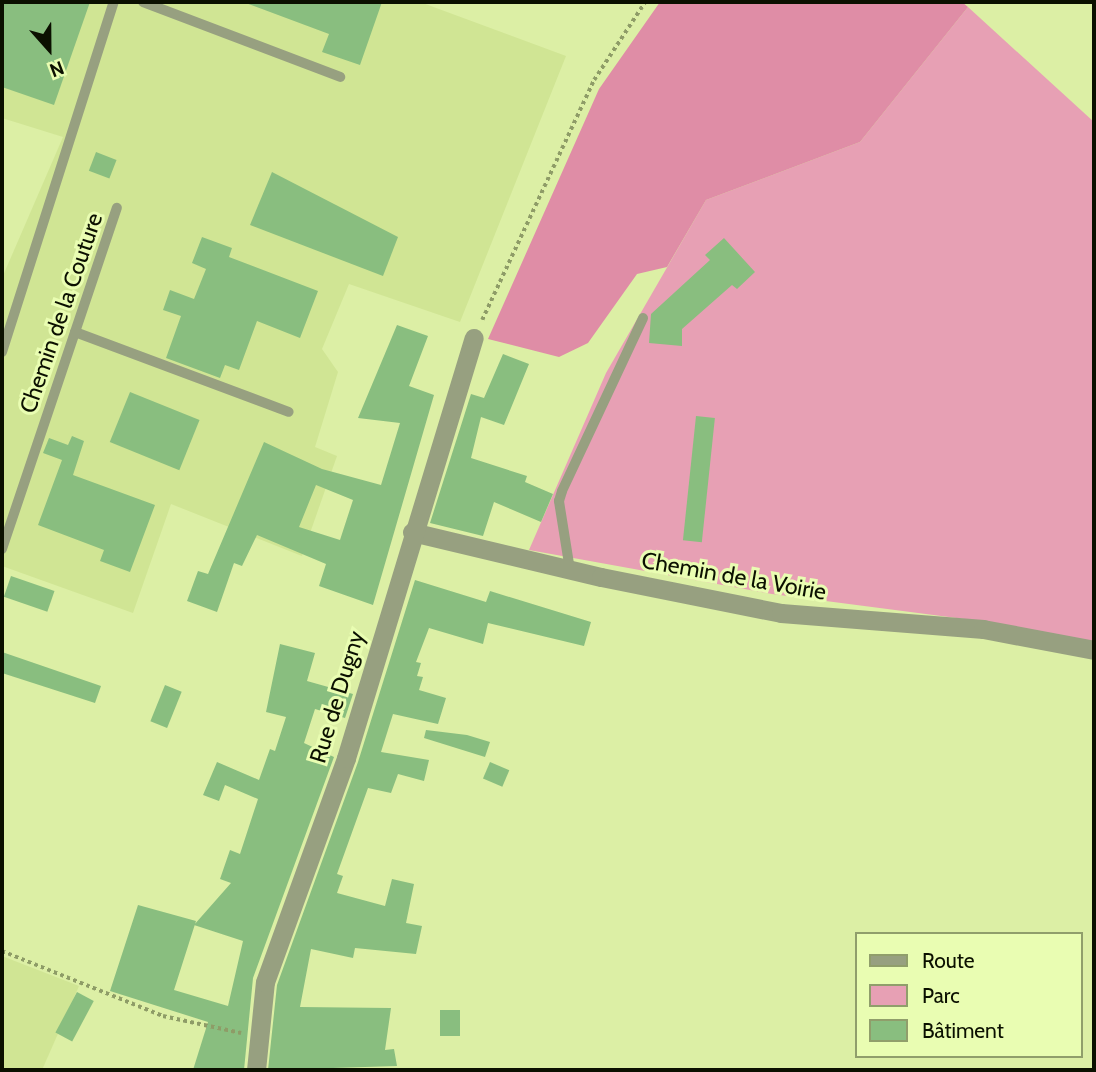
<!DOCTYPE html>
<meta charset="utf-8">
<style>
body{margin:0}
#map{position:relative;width:1096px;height:1072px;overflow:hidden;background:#dcefa5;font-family:Cabin,sans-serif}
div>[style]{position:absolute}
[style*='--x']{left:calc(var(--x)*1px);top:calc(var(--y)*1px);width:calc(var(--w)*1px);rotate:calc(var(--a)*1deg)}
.built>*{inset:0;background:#d0e594}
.green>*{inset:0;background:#e7a0b4}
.forest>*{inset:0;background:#df8da6}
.building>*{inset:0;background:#89be7f;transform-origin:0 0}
.path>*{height:3.5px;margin-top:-1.75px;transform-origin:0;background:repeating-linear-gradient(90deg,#8e9c67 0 3.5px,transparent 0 7px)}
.service>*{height:10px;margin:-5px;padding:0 5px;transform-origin:5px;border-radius:5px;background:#97a080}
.minor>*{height:19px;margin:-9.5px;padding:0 9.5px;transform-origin:9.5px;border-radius:9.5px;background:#97a080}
span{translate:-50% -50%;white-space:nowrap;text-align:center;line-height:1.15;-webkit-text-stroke:6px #e9fdb2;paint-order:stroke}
.street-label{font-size:23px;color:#0b1000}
.frame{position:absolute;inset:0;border:4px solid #0b1000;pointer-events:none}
.legend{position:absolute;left:855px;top:932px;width:228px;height:126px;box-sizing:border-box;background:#e9fdb2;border:2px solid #909e6b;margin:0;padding:9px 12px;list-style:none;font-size:21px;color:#0b1000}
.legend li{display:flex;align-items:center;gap:14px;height:35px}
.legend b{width:35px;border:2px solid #909e6b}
.north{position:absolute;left:14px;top:14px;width:70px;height:70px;-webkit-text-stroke:5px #e9fdb2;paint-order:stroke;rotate:159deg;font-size:19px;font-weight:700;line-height:28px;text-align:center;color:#0b1000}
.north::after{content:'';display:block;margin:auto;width:24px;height:32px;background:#0b1000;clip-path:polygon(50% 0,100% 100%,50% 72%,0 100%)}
</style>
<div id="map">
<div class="built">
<i style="clip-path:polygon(2px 2px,420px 2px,566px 56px,460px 322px,349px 284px,322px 349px,338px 372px,315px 447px,337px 456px,302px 556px,171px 504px,133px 613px,2px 566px,2px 278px,63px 137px,2px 118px)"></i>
<i style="clip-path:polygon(2px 956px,79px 986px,42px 1070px,2px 1070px)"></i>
</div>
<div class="green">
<i style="clip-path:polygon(968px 7px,1094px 122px,1094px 642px,995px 623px,772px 594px,529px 550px,606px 373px,706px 200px,860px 142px)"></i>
</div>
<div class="forest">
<i style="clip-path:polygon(660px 2px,962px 2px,968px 7px,860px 142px,706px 200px,667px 267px,637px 274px,588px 343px,559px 357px,488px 339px,599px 89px)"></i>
</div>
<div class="building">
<i style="clip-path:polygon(2px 2px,90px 2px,54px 105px,2px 87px)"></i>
<i style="clip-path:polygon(243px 2px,382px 2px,360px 65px,322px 52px,329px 34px)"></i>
<i style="left:96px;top:152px;width:22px;height:20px;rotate:21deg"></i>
<i style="clip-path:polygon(272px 172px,398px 237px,383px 276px,250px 225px)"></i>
<i style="clip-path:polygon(202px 237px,232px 248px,229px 257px,318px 291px,300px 338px,257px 321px,239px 370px,225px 365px,220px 378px,166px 358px,181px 316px,163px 310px,170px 290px,194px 299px,206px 269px,192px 263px)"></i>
<i style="clip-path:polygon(724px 238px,755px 272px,737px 289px,732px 285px,682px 329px,682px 346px,649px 343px,651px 314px,710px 260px,705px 255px)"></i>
<i style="clip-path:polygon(evenodd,397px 325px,428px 336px,409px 386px,434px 395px,373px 605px,319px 586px,326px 564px,257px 535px,242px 566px,234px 563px,217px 612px,187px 601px,198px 571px,208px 574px,264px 442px,322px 469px,381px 485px,400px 423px,358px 418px,397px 325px,316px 485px,353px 500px,340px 540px,299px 527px,316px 485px)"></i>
<i style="clip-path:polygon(503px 354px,529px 364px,504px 425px,481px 417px,471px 458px,527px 476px,525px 482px,553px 494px,541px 522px,494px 502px,483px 536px,430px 523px,471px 394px,484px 398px)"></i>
<i style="left:130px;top:392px;width:75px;height:54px;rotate:22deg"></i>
<i style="left:696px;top:416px;width:19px;height:125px;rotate:6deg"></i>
<i style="clip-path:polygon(72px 436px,84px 441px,73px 475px,155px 505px,130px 572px,100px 561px,104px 550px,38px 525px,62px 460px,43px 453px,49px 438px,68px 445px)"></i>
<i style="left:11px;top:576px;width:46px;height:22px;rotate:19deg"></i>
<i style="clip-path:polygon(415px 580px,486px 602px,490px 591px,591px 622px,584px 646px,488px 623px,483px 644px,429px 628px,416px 662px,421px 663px,417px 676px,423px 677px,419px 690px,446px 698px,438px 724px,393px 714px,381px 752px,429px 760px,424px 781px,398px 774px,391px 793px,368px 788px,337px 874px,343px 876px,337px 893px,385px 906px,392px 879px,414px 884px,406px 923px,422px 926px,416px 954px,355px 948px,353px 958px,311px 949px,300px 1007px,391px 1008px,385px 1050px,394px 1049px,397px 1066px,268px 1070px,277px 985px,358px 762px)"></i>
<i style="clip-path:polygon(280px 644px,315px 653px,307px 681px,353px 694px,345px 718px,315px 709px,304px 743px,334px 757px,253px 978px,244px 1070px,193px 1070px,208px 1022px,110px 991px,138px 905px,196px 921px,174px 990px,228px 1006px,243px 941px,194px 925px,231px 883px,220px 879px,230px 850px,240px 854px,258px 799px,225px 785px,219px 801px,203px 795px,217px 762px,259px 780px,270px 749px,275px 751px,286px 717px,266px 712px)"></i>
<i style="clip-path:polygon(2px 652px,101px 686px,95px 703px,2px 673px)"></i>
<i style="left:165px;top:685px;width:18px;height:39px;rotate:22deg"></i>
<i style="clip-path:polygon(426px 730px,467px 735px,490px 742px,485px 757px,424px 738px)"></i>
<i style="left:490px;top:762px;width:21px;height:18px;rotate:23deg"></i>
<i style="left:77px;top:992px;width:19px;height:46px;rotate:28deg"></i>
<i style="left:460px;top:1010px;width:26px;height:20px;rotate:90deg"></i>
</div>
<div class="path">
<i style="--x:482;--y:320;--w:265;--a:-65"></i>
<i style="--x:594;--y:80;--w:93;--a:-56.8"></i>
<i style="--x:2;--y:951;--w:174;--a:22"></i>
<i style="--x:163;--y:1016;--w:80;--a:12.3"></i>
</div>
<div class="service">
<i style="--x:143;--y:2;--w:211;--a:20.8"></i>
<i style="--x:75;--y:332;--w:228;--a:20.5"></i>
<i style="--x:2;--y:352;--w:367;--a:-72.3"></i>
<i style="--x:2;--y:549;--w:360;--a:-71.4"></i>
<i style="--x:570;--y:570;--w:70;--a:-99.1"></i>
<i style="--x:559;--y:501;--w:10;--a:-73"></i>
<i style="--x:562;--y:491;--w:191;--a:-64.9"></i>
</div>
<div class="minor">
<i style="--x:412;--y:532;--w:194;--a:13.4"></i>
<i style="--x:601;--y:577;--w:184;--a:11.3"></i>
<i style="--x:781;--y:613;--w:203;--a:4.5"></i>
<i style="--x:983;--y:629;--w:113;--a:10.7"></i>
<i style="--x:256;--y:1070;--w:88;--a:-84.2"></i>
<i style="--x:265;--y:982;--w:238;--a:-70.1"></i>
<i style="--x:346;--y:758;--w:439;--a:-73.1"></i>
</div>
<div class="street-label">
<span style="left:61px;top:313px;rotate:-71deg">Chemin de la Couture</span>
<span style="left:734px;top:576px;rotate:10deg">Chemin de la Voirie</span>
<span style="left:337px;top:697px;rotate:-73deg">Rue de Dugny</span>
</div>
<div class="frame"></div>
<ul class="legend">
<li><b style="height:9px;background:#97a080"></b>Route</li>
<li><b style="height:19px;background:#e7a0b4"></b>Parc</li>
<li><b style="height:19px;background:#89be7f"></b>Bâtiment</li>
</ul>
<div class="north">N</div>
</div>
